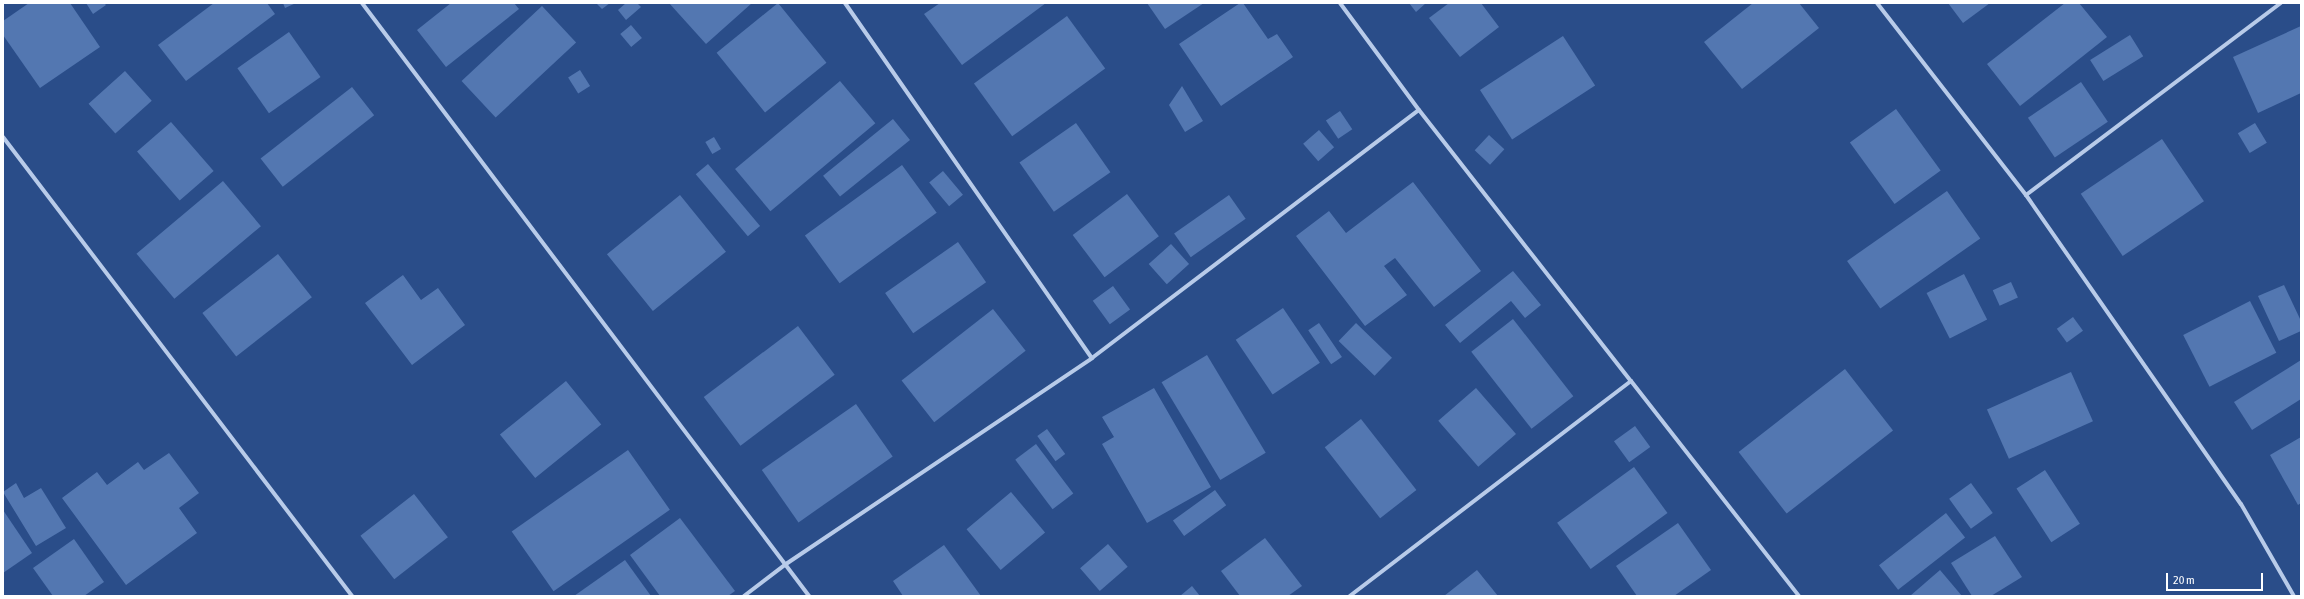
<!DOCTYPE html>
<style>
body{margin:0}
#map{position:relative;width:2304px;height:599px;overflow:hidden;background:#2a4d89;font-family:"Asap Condensed",sans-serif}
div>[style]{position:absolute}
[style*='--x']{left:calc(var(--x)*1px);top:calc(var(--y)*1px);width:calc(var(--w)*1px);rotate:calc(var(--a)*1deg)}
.building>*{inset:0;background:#5377b1;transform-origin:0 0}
.street>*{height:4px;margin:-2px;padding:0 2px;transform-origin:2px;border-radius:2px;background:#b8cbe9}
span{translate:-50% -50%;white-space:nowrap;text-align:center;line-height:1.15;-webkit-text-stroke:3px #2a4d89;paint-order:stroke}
.frame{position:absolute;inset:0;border:4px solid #fff;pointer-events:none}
.scale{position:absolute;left:2166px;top:573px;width:97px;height:18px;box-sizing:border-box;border:2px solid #fff;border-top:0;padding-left:5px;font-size:12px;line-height:14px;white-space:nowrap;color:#fff;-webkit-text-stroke:3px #2a4d89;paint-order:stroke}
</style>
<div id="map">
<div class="building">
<i style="clip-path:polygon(29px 3px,70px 3px,100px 47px,40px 88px,3px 35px,3px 21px)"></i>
<i style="clip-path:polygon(86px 3px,104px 3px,106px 5px,93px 14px)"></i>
<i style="clip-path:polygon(214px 3px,267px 3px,275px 14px,186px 81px,158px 45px)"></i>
<i style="clip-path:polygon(283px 3px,296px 3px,285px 8px)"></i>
<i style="clip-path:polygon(451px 3px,514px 3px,519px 9px,446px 67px,417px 30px)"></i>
<i style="clip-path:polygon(596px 3px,610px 3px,602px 9px)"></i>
<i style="clip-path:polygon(626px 3px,637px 3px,641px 7px,626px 20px,618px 10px)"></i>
<i style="clip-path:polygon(669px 3px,752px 3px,706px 44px)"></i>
<i style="left:778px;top:3px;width:77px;height:79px;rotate:51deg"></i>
<i style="clip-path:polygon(940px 3px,1046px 3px,962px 65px,924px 14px)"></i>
<i style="clip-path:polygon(1147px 3px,1204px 3px,1165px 29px)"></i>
<i style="clip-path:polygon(1240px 3px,1243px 3px,1268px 39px,1277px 34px,1293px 57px,1221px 106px,1179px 44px)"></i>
<i style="clip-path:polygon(1409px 3px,1426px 3px,1416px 12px)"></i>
<i style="clip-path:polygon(1449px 3px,1481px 3px,1499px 27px,1460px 57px,1429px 18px)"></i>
<i style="clip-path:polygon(1753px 3px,1799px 3px,1819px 28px,1742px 89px,1704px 42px)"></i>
<i style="clip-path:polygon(1948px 3px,1990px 3px,1963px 23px)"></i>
<i style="clip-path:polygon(2065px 3px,2079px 3px,2107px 37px,2020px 106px,1987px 64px)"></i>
<i style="left:542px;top:6px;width:50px;height:110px;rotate:47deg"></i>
<i style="left:1067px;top:16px;width:65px;height:115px;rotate:54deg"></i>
<i style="left:631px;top:25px;width:17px;height:14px;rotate:50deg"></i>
<i style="clip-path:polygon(2301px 26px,2301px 93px,2258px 113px,2233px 57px)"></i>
<i style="left:289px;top:32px;width:55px;height:63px;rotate:55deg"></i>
<i style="left:2130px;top:35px;width:25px;height:47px;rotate:58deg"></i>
<i style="left:1563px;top:36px;width:59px;height:99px;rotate:57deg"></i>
<i style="left:580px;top:70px;width:19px;height:14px;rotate:58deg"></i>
<i style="left:125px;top:71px;width:40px;height:49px;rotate:48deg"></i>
<i style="left:840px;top:81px;width:55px;height:137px;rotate:50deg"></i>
<i style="left:2081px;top:82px;width:48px;height:64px;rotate:56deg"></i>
<i style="clip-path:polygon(1182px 86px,1203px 121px,1185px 132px,1169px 105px)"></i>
<i style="left:352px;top:87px;width:36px;height:116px;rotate:52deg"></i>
<i style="left:1896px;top:109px;width:76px;height:57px;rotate:54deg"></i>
<i style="left:1340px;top:111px;width:22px;height:17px;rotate:56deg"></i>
<i style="left:893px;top:119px;width:27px;height:90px;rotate:51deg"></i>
<i style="left:171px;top:122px;width:65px;height:45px;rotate:49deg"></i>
<i style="left:1076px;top:123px;width:60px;height:69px;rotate:55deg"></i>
<i style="left:2255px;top:123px;width:23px;height:20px;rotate:59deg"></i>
<i style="left:1319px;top:130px;width:23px;height:21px;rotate:49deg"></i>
<i style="left:1489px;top:135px;width:21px;height:21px;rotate:43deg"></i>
<i style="left:714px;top:137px;width:14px;height:10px;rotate:60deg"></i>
<i style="left:2162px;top:139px;width:75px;height:98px;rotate:56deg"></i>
<i style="left:708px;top:164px;width:81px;height:16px;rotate:50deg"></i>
<i style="left:902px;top:165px;width:59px;height:120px;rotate:54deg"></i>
<i style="left:943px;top:171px;width:31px;height:18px;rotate:50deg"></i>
<i style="left:223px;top:181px;width:59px;height:113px;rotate:50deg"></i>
<i style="clip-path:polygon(1413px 182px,1481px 271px,1434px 307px,1395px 258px,1384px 266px,1407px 295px,1365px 326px,1296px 236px,1329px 211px,1346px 233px)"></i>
<i style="left:1947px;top:191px;width:58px;height:122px;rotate:55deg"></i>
<i style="left:1127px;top:194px;width:53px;height:68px;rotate:53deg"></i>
<i style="left:680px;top:195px;width:73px;height:94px;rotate:51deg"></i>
<i style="left:1229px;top:195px;width:29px;height:67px;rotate:55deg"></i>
<i style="left:958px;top:242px;width:49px;height:89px;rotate:55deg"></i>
<i style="left:1171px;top:244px;width:27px;height:30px;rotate:48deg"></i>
<i style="left:278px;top:254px;width:55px;height:96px;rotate:52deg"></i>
<i style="clip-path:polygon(1513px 271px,1541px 305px,1525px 318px,1511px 301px,1460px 343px,1445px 325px)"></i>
<i style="left:1964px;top:274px;width:51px;height:42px;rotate:63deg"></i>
<i style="clip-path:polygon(403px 275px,421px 300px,438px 288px,465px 325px,412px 365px,365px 303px)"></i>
<i style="left:2011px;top:282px;width:17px;height:20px;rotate:66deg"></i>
<i style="clip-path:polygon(2284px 285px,2301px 321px,2301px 331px,2279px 341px,2258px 296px)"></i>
<i style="left:1113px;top:286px;width:29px;height:25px;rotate:54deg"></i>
<i style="left:2250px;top:301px;width:58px;height:75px;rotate:63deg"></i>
<i style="left:1283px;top:308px;width:66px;height:57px;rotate:56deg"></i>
<i style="left:993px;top:309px;width:53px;height:116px;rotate:52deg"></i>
<i style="left:2073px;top:317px;width:17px;height:20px;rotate:54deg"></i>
<i style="left:1513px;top:319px;width:98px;height:53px;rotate:52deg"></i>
<i style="left:1319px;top:323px;width:41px;height:13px;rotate:56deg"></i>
<i style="left:1356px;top:323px;width:50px;height:25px;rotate:44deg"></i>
<i style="left:798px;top:326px;width:61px;height:118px;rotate:53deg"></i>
<i style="left:1207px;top:355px;width:114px;height:53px;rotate:59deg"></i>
<i style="clip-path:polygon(2301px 360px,2301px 399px,2252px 430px,2234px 402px)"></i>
<i style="left:1845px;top:369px;width:78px;height:135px;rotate:52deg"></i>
<i style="left:2071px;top:372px;width:54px;height:92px;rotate:66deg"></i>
<i style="left:566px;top:381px;width:56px;height:85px;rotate:51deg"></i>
<i style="clip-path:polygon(1154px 388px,1211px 487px,1147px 523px,1102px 444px,1114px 437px,1102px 417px)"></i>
<i style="left:1476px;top:388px;width:61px;height:50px;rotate:49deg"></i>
<i style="left:856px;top:404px;width:64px;height:115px;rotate:55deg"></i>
<i style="left:1361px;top:419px;width:90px;height:46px;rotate:52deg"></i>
<i style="left:1635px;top:426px;width:26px;height:26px;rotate:54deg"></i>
<i style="left:1047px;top:429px;width:31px;height:12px;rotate:54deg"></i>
<i style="clip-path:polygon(2301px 437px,2301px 503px,2298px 505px,2270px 455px)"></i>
<i style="left:1036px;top:444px;width:62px;height:26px;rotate:53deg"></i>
<i style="left:628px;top:450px;width:73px;height:142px;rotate:55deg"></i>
<i style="clip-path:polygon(169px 453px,199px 493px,179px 508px,197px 533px,126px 585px,62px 498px,97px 472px,107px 485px,138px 462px,144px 470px)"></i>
<i style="left:1634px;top:467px;width:57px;height:95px;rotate:54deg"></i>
<i style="left:2045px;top:470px;width:64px;height:34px;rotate:57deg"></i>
<i style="clip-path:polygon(16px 483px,24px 498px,41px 488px,66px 528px,36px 546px,3px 492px)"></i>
<i style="left:1971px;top:483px;width:37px;height:27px;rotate:54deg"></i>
<i style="left:1215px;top:490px;width:19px;height:52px;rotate:54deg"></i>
<i style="left:1011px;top:492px;width:53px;height:58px;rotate:50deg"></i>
<i style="left:414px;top:494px;width:55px;height:68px;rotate:52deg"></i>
<i style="clip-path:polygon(3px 510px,32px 553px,3px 573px)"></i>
<i style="left:1946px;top:513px;width:31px;height:85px;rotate:52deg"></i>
<i style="clip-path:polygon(680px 518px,735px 591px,728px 596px,660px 596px,630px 555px)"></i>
<i style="clip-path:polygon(1678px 523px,1711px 570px,1674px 596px,1637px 596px,1616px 566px)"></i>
<i style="clip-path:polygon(1995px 536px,2022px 577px,1991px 596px,1972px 596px,1951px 563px)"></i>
<i style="clip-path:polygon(1265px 538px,1302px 586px,1288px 596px,1240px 596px,1221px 571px)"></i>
<i style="clip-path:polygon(74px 539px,104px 582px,84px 596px,53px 596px,33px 568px)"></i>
<i style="left:1108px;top:544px;width:30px;height:37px;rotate:49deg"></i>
<i style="clip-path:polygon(944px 545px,981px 596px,903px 596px,893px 581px)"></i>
<i style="clip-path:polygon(625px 560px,651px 596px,574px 596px)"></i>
<i style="clip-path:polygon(1477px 570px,1498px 596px,1444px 596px)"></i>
<i style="clip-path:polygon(1940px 570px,1962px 596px,1910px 596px)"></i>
<i style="clip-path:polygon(1192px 586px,1200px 596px,1180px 596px)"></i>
</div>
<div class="street">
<i style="--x:362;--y:3;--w:743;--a:52.99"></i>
<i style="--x:845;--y:3;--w:432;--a:55.2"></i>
<i style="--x:1340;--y:3;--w:133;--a:53.6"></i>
<i style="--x:1419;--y:110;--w:344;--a:52"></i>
<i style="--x:1631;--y:381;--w:354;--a:142.6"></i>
<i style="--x:1877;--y:3;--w:243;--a:52.2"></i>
<i style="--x:2026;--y:195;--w:376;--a:55.2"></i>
<i style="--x:2241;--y:504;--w:106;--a:60.1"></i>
<i style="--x:3;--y:137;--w:577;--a:52.75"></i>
<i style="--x:2026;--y:195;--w:319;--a:-37"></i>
<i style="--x:1631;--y:381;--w:273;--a:52"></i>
<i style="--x:744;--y:596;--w:53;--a:-37.3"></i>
<i style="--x:786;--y:564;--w:369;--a:-33.9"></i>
<i style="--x:1092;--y:358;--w:410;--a:-37.2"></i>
</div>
<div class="frame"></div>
<div class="scale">20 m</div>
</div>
